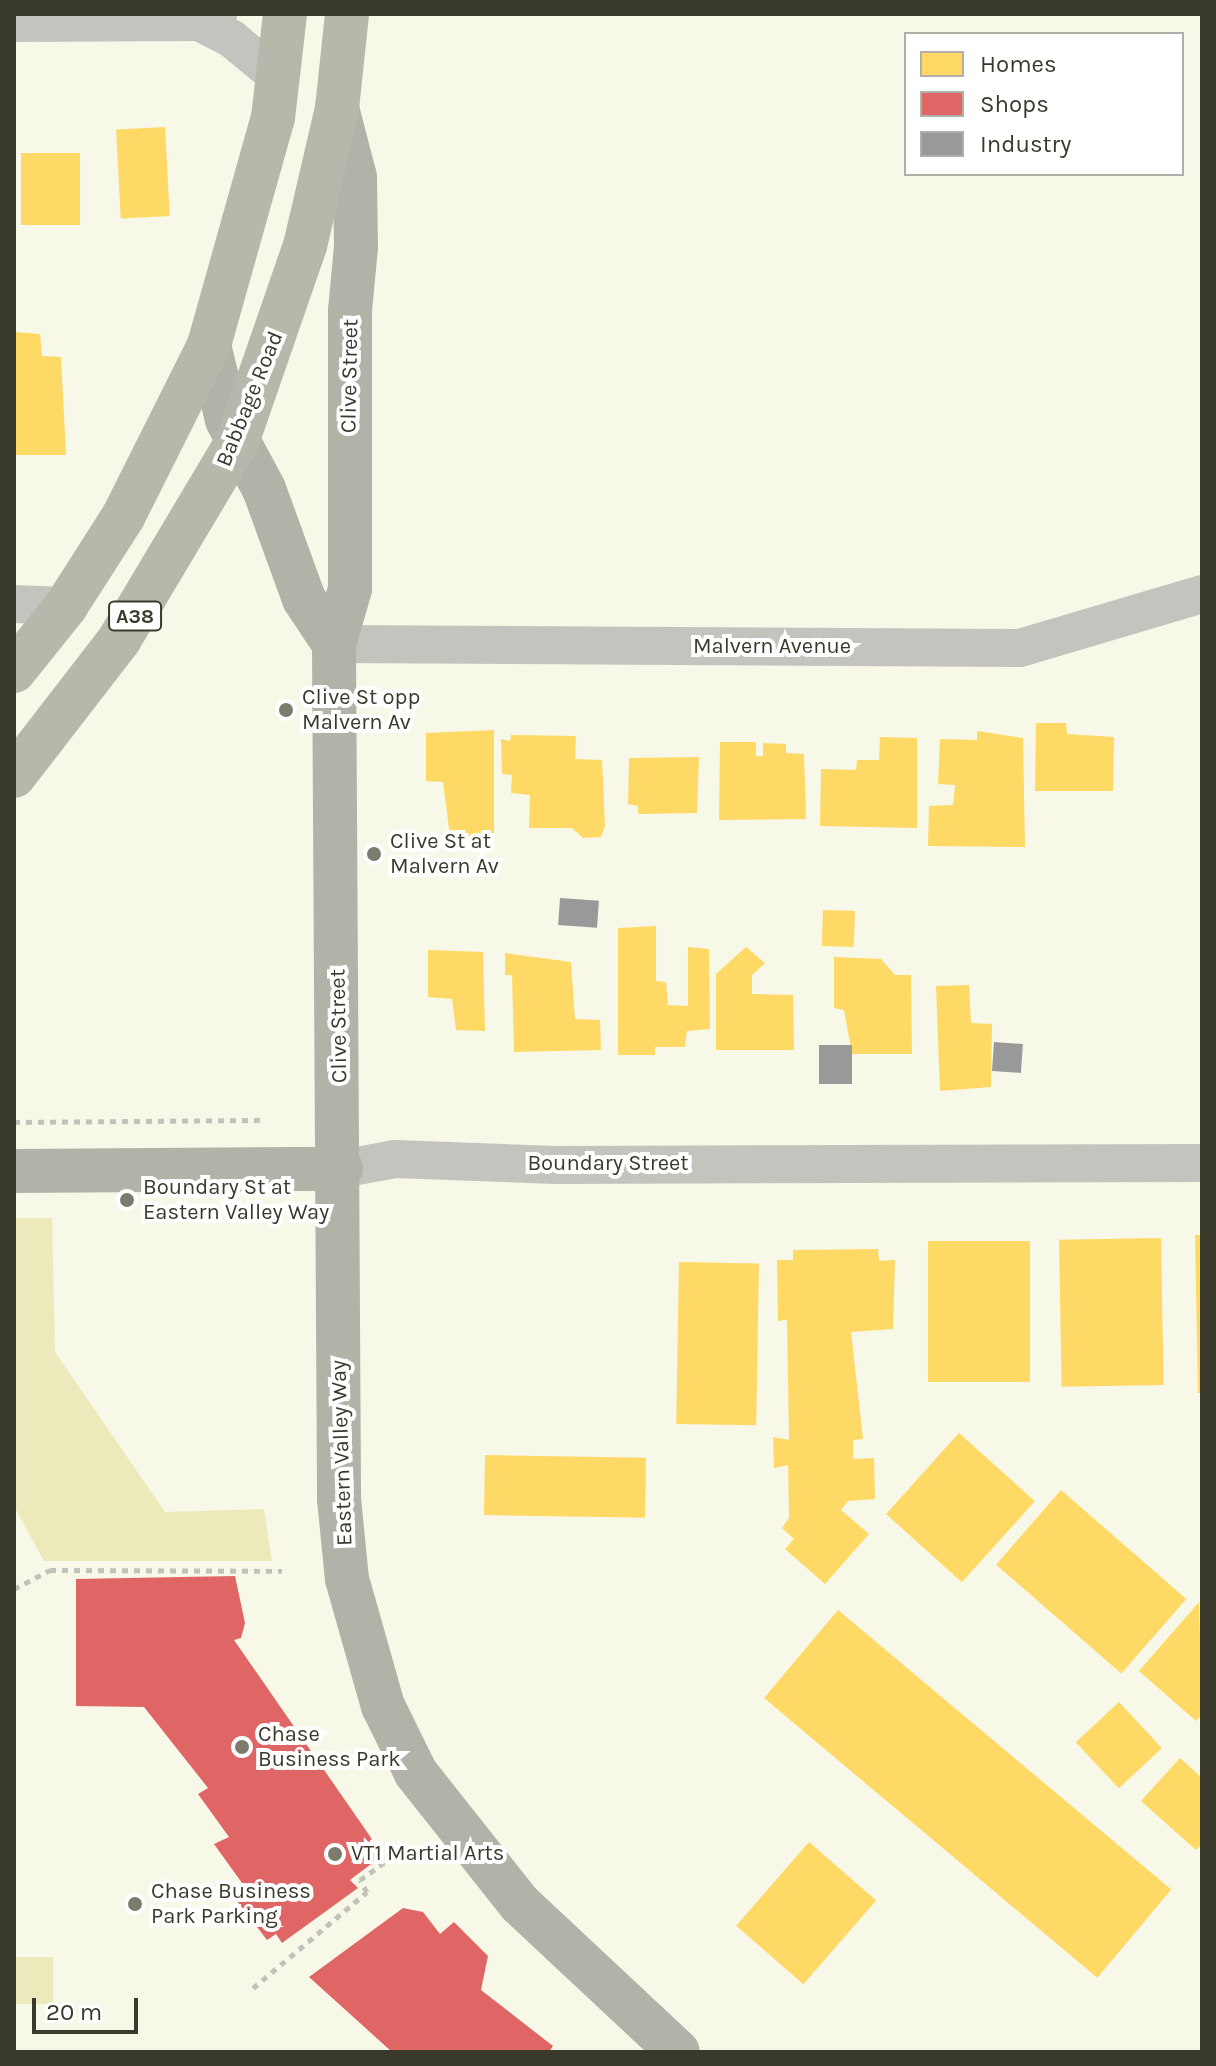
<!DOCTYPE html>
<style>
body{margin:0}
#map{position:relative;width:1216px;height:2066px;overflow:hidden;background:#f8f8e8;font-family:Karla,sans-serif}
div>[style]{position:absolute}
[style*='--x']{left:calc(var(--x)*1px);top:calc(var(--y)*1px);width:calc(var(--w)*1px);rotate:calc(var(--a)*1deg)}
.green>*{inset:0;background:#eceaba;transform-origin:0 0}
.homes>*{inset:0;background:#ffd966;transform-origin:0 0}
.shops>*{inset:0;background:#e06666}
.industry>*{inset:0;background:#999;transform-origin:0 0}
.path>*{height:5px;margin-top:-2.5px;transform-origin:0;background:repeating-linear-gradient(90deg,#c2c2bb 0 6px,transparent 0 12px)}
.street>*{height:38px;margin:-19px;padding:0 19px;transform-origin:19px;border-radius:19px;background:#c4c4be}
.primary>*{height:44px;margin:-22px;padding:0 22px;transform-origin:22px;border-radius:22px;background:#b2b2a9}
.highway>*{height:44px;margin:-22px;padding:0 22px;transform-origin:22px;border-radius:22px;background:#b7b7ac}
.dots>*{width:22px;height:22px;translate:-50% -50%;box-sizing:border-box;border:4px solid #fff;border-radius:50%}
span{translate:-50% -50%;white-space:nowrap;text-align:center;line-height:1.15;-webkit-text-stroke:8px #fff;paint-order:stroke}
.shield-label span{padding:2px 6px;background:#fff;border:2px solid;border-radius:6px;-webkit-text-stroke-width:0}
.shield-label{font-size:20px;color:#3a3a2c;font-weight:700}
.street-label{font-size:22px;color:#3a3a2c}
.poi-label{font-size:22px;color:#3a3a2c}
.left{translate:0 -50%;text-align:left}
.frame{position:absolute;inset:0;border:16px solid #3a3a2c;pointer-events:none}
.legend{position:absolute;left:904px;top:32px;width:280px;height:144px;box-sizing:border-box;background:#fff;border:2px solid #b0b0ab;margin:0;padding:10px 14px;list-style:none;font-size:24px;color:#3a3a2c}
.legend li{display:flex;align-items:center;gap:16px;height:40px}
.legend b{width:40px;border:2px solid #b0b0ab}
.scale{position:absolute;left:32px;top:1998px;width:106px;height:36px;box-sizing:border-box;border:4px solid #3a3a2c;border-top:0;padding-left:10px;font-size:24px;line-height:28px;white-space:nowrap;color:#3a3a2c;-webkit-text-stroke:6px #fff;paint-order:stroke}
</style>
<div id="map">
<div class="green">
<i style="clip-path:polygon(14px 1218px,52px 1218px,55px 1352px,165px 1512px,264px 1509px,272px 1561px,44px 1561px,14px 1506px)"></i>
<i style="left:14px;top:1957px;width:39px;height:47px"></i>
</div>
<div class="homes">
<i style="left:165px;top:127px;width:89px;height:49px;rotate:87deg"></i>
<i style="left:21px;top:153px;width:59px;height:72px"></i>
<i style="clip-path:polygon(16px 332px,40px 334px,42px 356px,61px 357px,66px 455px,14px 455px)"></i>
<i style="clip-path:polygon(1036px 723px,1066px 723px,1067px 734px,1114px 737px,1113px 791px,1035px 791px)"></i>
<i style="clip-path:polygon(494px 730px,494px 838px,450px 836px,443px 782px,426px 781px,426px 733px)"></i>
<i style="clip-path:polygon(977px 731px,1023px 738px,1025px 847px,928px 846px,929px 806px,953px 805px,955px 785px,938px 784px,940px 739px,977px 740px)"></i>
<i style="clip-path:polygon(511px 735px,576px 736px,575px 759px,602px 760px,605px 826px,601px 837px,583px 838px,572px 828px,529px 828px,530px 795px,511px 793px,512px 775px,502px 774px,501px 739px,510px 741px)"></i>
<i style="clip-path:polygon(880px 737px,917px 738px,917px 828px,820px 826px,821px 769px,856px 770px,857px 760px,879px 760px)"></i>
<i style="clip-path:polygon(720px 742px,756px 742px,756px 756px,763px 756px,763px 743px,786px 744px,786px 753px,804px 754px,806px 819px,719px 820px)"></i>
<i style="clip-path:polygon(699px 757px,697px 813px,638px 814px,638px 806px,628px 804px,629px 758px)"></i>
<i style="left:823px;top:910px;width:32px;height:36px;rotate:2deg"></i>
<i style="clip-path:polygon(656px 926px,656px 981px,666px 982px,668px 1005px,688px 1006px,688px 947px,709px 949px,710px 1029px,687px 1031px,685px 1047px,655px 1047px,655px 1055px,618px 1055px,618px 928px)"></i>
<i style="clip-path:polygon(746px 947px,765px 963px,752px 975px,752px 994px,793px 995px,794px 1050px,716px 1050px,716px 974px)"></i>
<i style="clip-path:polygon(428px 950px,483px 952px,485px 1031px,456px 1030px,452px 999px,428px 997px)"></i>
<i style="clip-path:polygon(505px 953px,571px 962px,575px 1019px,600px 1020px,601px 1050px,514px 1052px,512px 975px,505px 975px)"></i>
<i style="clip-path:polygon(834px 957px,881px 959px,895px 975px,911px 975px,912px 1054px,852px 1054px,844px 1010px,834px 1008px)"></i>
<i style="clip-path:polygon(969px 985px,971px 1023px,992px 1024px,991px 1087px,940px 1091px,936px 986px)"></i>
<i style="clip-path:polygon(1195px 1235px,1202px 1235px,1202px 1393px,1198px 1393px)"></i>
<i style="left:1161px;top:1238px;width:147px;height:102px;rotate:89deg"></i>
<i style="left:1030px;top:1241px;width:141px;height:102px;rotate:90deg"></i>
<i style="clip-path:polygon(878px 1249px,879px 1261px,895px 1260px,893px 1329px,851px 1332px,863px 1439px,853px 1440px,853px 1459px,874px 1458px,875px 1499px,848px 1501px,841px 1510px,869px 1534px,825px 1584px,785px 1549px,794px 1539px,782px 1528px,789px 1518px,788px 1465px,774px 1468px,773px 1437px,789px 1440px,787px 1320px,778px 1321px,777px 1260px,793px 1260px,793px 1250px)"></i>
<i style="left:679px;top:1262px;width:80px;height:162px;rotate:1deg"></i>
<i style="left:959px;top:1433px;width:102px;height:109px;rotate:42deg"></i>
<i style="left:485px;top:1455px;width:161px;height:60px;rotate:1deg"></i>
<i style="left:1061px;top:1490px;width:166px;height:99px;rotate:41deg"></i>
<i style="clip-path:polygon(1199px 1602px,1202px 1714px,1196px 1721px,1139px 1671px)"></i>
<i style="left:838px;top:1610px;width:435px;height:115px;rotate:40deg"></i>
<i style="left:1119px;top:1702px;width:63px;height:59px;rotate:47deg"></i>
<i style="clip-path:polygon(1180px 1758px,1202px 1778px,1202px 1844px,1196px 1850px,1141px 1801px)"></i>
<i style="left:809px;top:1842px;width:89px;height:111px;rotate:41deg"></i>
</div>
<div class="shops">
<i style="clip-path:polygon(235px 1576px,245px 1623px,241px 1638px,234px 1640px,383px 1855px,350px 1880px,358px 1888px,282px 1943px,276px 1934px,267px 1940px,234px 1897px,247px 1890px,214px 1844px,229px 1837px,198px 1794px,208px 1788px,144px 1707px,76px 1706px,76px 1579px)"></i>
<i style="clip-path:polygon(403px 1908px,423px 1912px,440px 1934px,454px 1922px,488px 1956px,481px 1990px,553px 2046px,549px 2052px,392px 2052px,309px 1977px)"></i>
</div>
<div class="industry">
<i style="left:560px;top:898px;width:39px;height:27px;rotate:4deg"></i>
<i style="left:994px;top:1042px;width:29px;height:29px;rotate:4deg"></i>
<i style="left:819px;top:1045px;width:33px;height:39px"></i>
</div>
<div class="path">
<i style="--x:14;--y:1122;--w:252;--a:-0.5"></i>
<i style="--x:14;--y:1589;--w:41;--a:-27.8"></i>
<i style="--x:50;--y:1570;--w:232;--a:0.2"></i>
<i style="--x:253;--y:1988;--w:149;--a:-40.1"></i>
<i style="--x:367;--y:1892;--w:14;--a:-120"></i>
<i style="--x:360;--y:1880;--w:53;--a:-35.8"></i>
</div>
<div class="street">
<i style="--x:199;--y:22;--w:37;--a:27"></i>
<i style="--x:232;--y:39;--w:60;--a:39.6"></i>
<i style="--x:14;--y:23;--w:185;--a:-0.3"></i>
<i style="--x:199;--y:22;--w:21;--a:-23"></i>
<i style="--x:14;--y:604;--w:52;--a:2.2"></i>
<i style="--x:334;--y:644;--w:686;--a:0.33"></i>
<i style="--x:1020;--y:648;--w:190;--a:-16.5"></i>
<i style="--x:341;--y:1169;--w:55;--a:-10.5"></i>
<i style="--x:395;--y:1159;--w:161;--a:2.1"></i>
<i style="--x:556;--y:1165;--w:646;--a:-0.18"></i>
</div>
<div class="primary">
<i style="--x:337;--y:108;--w:71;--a:75.4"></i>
<i style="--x:355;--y:177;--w:70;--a:89.2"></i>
<i style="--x:356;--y:247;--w:64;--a:95.4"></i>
<i style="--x:350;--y:311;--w:278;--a:90"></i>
<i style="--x:350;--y:589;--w:57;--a:106.2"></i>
<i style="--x:334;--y:644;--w:855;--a:89.66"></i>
<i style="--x:339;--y:1499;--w:80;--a:84.3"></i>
<i style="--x:347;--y:1579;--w:132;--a:74.2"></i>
<i style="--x:383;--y:1706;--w:75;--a:63.8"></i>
<i style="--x:416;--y:1773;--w:167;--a:51.6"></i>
<i style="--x:520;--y:1904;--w:216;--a:43.1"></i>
<i style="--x:209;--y:345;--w:77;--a:76.5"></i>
<i style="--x:227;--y:420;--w:78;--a:61.8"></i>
<i style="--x:264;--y:489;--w:117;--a:70"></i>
<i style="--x:304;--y:599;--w:54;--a:56.3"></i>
<i style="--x:14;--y:1171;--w:327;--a:-0.4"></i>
</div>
<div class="highway">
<i style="--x:14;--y:671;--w:83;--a:-51.3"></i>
<i style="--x:66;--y:606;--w:106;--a:-57.4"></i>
<i style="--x:123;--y:517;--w:192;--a:-63.4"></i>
<i style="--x:209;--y:345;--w:236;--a:-74.3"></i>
<i style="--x:273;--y:118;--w:105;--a:-83.4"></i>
<i style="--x:14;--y:776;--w:172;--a:-52.3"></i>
<i style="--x:119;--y:640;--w:230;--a:-59.2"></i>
<i style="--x:237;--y:442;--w:207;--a:-70.9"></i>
<i style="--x:305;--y:246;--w:142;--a:-76.9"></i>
<i style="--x:337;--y:108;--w:95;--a:-83.9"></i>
</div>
<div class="dots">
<i style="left:286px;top:710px;background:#7c7c6e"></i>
<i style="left:374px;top:854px;background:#7c7c6e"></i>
<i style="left:127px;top:1200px;background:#7c7c6e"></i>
<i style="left:242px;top:1747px;background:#7c7c6e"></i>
<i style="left:335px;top:1854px;background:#7c7c6e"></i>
<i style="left:135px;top:1904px;background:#7c7c6e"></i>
</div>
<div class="shield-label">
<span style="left:135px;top:616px">A38</span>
</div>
<div class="street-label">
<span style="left:350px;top:376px;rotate:-89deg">Clive Street</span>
<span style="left:250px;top:399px;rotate:-68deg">Babbage Road</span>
<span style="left:772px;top:647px">Malvern Avenue</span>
<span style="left:339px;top:1026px;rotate:-91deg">Clive Street</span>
<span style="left:608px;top:1164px">Boundary Street</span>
<span style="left:342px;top:1453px;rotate:-92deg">Eastern Valley Way</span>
</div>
<div class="poi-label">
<span class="left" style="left:302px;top:710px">Clive St opp<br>Malvern Av</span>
<span class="left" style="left:390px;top:854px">Clive St at<br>Malvern Av</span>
<span class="left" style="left:143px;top:1200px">Boundary St at<br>Eastern Valley Way</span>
<span class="left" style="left:258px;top:1747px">Chase<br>Business Park</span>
<span class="left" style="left:351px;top:1854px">VT1 Martial Arts</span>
<span class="left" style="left:151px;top:1904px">Chase Business<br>Park Parking</span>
</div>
<div class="frame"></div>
<ul class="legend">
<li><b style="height:22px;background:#ffd966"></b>Homes</li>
<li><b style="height:22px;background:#e06666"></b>Shops</li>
<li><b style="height:22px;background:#999"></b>Industry</li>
</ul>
<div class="scale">20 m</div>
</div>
